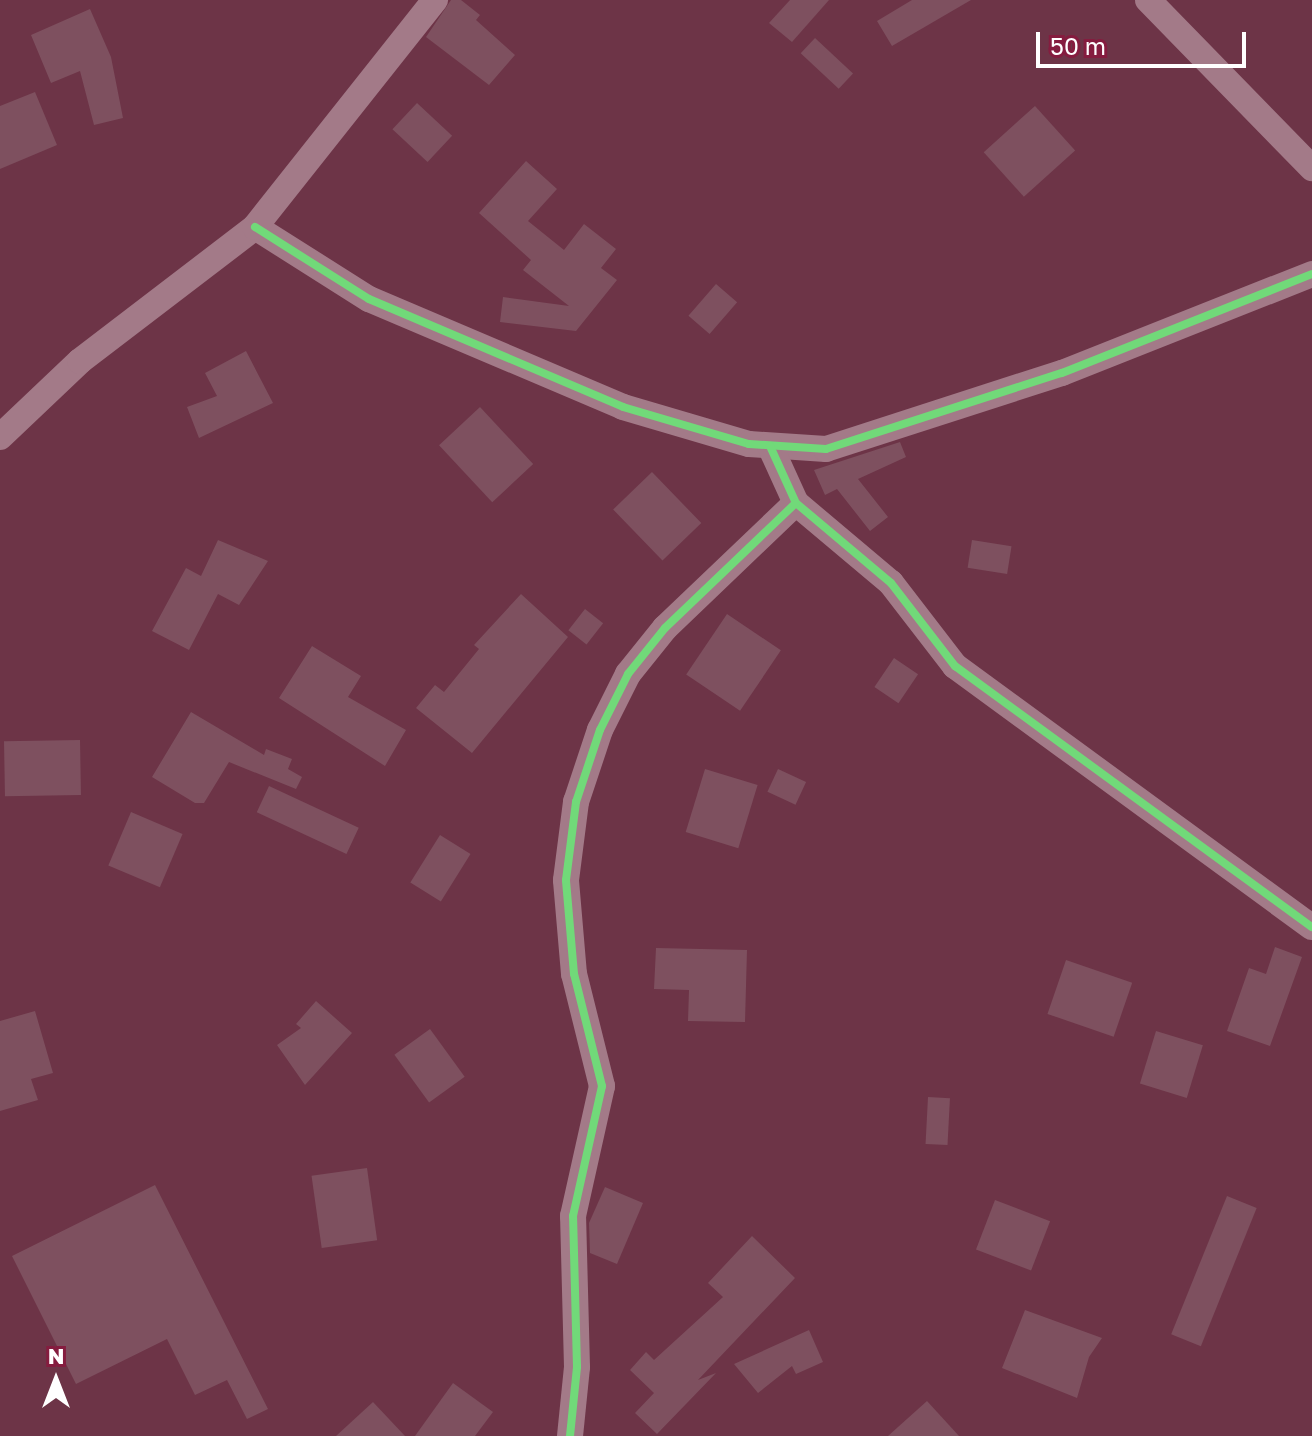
<!DOCTYPE html>
<style>
body{margin:0}
#map{position:relative;width:1312px;height:1436px;overflow:hidden;background:#6d3447;font-family:"Golos Text",sans-serif}
div>[style]{position:absolute}
[style*='--x']{left:calc(var(--x)*1px);top:calc(var(--y)*1px);width:calc(var(--w)*1px);rotate:calc(var(--a)*1deg)}
.building>*{inset:0;background:#7e505f;transform-origin:0 0}
.street>*{height:26px;margin:-13px;padding:0 13px;transform-origin:13px;border-radius:13px;background:#a37a88}
.cycleway>*{height:8px;margin:-4px;padding:0 4px;transform-origin:4px;border-radius:4px;background:#71d979}
span{translate:-50% -50%;white-space:nowrap;text-align:center;line-height:1.15;-webkit-text-stroke:6px #851c3f;paint-order:stroke}
.north{position:absolute;left:16px;top:1340px;width:80px;height:80px;-webkit-text-stroke:6px #851c3f;paint-order:stroke;rotate:0deg;font-size:22px;font-weight:700;line-height:32px;text-align:center;color:#fff}
.north::after{content:'';display:block;margin:auto;width:28px;height:36px;background:#fff;clip-path:polygon(50% 0,100% 100%,50% 72%,0 100%)}
.scale{position:absolute;left:1036px;top:32px;width:210px;height:36px;box-sizing:border-box;border:4px solid #fff;border-top:0;padding-left:10px;font-size:24px;line-height:28px;white-space:nowrap;color:#fff;-webkit-text-stroke:6px #851c3f;paint-order:stroke}
</style>
<div id="map">
<div class="building">
<i style="clip-path:polygon(451px 0,461px 0,480px 15px,476px 20px,515px 55px,489px 85px,426px 37px)"></i>
<i style="clip-path:polygon(790px 0,829px 0,792px 42px,769px 23px)"></i>
<i style="clip-path:polygon(912px 0,971px 0,892px 46px,877px 21px)"></i>
<i style="clip-path:polygon(90px 9px,111px 57px,123px 118px,94px 125px,80px 71px,51px 83px,31px 35px)"></i>
<i style="left:815px;top:38px;width:52px;height:21px;rotate:43deg"></i>
<i style="clip-path:polygon(35px 92px,57px 145px,0 169px,0 106px)"></i>
<i style="left:417px;top:103px;width:48px;height:36px;rotate:43deg"></i>
<i style="left:1035px;top:106px;width:60px;height:69px;rotate:48deg"></i>
<i style="clip-path:polygon(526px 161px,557px 189px,528px 221px,564px 250px,584px 224px,616px 249px,601px 268px,617px 280px,576px 331px,500px 322px,503px 297px,569px 306px,523px 270px,531px 260px,479px 213px)"></i>
<i style="left:716px;top:284px;width:28px;height:42px;rotate:41deg"></i>
<i style="clip-path:polygon(246px 351px,273px 403px,199px 438px,187px 407px,217px 396px,205px 373px)"></i>
<i style="left:480px;top:407px;width:78px;height:56px;rotate:47deg"></i>
<i style="clip-path:polygon(900px 442px,906px 457px,858px 479px,888px 517px,870px 531px,837px 489px,825px 495px,814px 470px)"></i>
<i style="left:652px;top:472px;width:71px;height:54px;rotate:46deg"></i>
<i style="clip-path:polygon(218px 540px,268px 561px,239px 605px,218px 594px,189px 650px,152px 631px,186px 568px,201px 576px)"></i>
<i style="left:972px;top:540px;width:40px;height:28px;rotate:9deg"></i>
<i style="clip-path:polygon(521px 594px,568px 637px,472px 753px,416px 708px,435px 685px,444px 692px,479px 649px,474px 645px)"></i>
<i style="left:585px;top:609px;width:23px;height:27px;rotate:38deg"></i>
<i style="left:727px;top:614px;width:65px;height:73px;rotate:34deg"></i>
<i style="clip-path:polygon(312px 646px,361px 676px,348px 697px,406px 730px,385px 766px,279px 698px)"></i>
<i style="left:894px;top:658px;width:29px;height:35px;rotate:34deg"></i>
<i style="clip-path:polygon(191px 712px,264px 755px,266px 749px,292px 759px,288px 769px,302px 777px,296px 789px,229px 762px,204px 803px,195px 803px,152px 777px)"></i>
<i style="left:80px;top:740px;width:55px;height:76px;rotate:89deg"></i>
<i style="left:705px;top:769px;width:55px;height:66px;rotate:17deg"></i>
<i style="left:778px;top:769px;width:31px;height:25px;rotate:25deg"></i>
<i style="left:269px;top:786px;width:99px;height:29px;rotate:25deg"></i>
<i style="left:131px;top:812px;width:56px;height:58px;rotate:23deg"></i>
<i style="left:440px;top:835px;width:36px;height:56px;rotate:32deg"></i>
<i style="clip-path:polygon(1275px 947px,1302px 957px,1270px 1046px,1227px 1031px,1249px 968px,1266px 974px)"></i>
<i style="clip-path:polygon(656px 948px,747px 950px,745px 1022px,688px 1021px,689px 990px,654px 989px)"></i>
<i style="left:1066px;top:960px;width:70px;height:57px;rotate:19deg"></i>
<i style="clip-path:polygon(316px 1001px,352px 1033px,305px 1085px,277px 1045px,301px 1028px,296px 1024px)"></i>
<i style="clip-path:polygon(35px 1011px,53px 1073px,31px 1079px,38px 1100px,0 1111px,0 1021px)"></i>
<i style="left:430px;top:1029px;width:59px;height:44px;rotate:54deg"></i>
<i style="left:1156px;top:1031px;width:49px;height:55px;rotate:17deg"></i>
<i style="left:928px;top:1097px;width:22px;height:47px;rotate:3deg"></i>
<i style="left:367px;top:1168px;width:73px;height:56px;rotate:82deg"></i>
<i style="clip-path:polygon(155px 1185px,268px 1409px,247px 1419px,227px 1380px,195px 1395px,167px 1339px,76px 1384px,12px 1256px)"></i>
<i style="clip-path:polygon(605px 1187px,643px 1203px,617px 1264px,590px 1253px,589px 1223px)"></i>
<i style="left:1227px;top:1196px;width:32px;height:149px;rotate:22deg"></i>
<i style="left:995px;top:1200px;width:59px;height:53px;rotate:21deg"></i>
<i style="clip-path:polygon(752px 1236px,795px 1278px,698px 1380px,716px 1373px,657px 1434px,635px 1413px,654px 1393px,630px 1370px,646px 1352px,654px 1360px,723px 1297px,708px 1283px)"></i>
<i style="clip-path:polygon(1025px 1310px,1102px 1338px,1089px 1357px,1077px 1398px,1002px 1368px)"></i>
<i style="clip-path:polygon(809px 1330px,823px 1362px,796px 1374px,792px 1366px,758px 1393px,734px 1364px)"></i>
<i style="clip-path:polygon(453px 1383px,493px 1412px,475px 1436px,415px 1436px)"></i>
<i style="clip-path:polygon(927px 1401px,959px 1436px,888px 1436px)"></i>
<i style="clip-path:polygon(373px 1402px,405px 1436px,336px 1436px)"></i>
</div>
<div class="street">
<i style="--x:1148;--y:0;--w:235;--a:45.7"></i>
<i style="--x:255;--y:227;--w:135;--a:32.3"></i>
<i style="--x:369;--y:299;--w:276;--a:23"></i>
<i style="--x:623;--y:407;--w:131;--a:16.4"></i>
<i style="--x:749;--y:444;--w:77;--a:3.7"></i>
<i style="--x:826;--y:449;--w:248;--a:-17.9"></i>
<i style="--x:1062;--y:373;--w:269;--a:-21.6"></i>
<i style="--x:0;--y:437;--w:110;--a:-43.5"></i>
<i style="--x:80;--y:361;--w:220;--a:-37.4"></i>
<i style="--x:255;--y:227;--w:290;--a:-51.6"></i>
<i style="--x:770;--y:446;--w:63;--a:65.5"></i>
<i style="--x:796;--y:503;--w:124;--a:40.1"></i>
<i style="--x:891;--y:583;--w:105;--a:52.4"></i>
<i style="--x:955;--y:666;--w:442;--a:36.2"></i>
<i style="--x:570;--y:1436;--w:69;--a:-84.2"></i>
<i style="--x:577;--y:1367;--w:151;--a:-91.5"></i>
<i style="--x:573;--y:1216;--w:133;--a:-77.4"></i>
<i style="--x:602;--y:1086;--w:115;--a:-104"></i>
<i style="--x:574;--y:974;--w:94;--a:-94.9"></i>
<i style="--x:566;--y:880;--w:79;--a:-82.7"></i>
<i style="--x:576;--y:802;--w:76;--a:-71.6"></i>
<i style="--x:600;--y:730;--w:63;--a:-63.4"></i>
<i style="--x:628;--y:674;--w:59;--a:-51.2"></i>
<i style="--x:665;--y:628;--w:181;--a:-43.7"></i>
</div>
<div class="cycleway">
<i style="--x:255;--y:227;--w:135;--a:32.3"></i>
<i style="--x:369;--y:299;--w:276;--a:23"></i>
<i style="--x:623;--y:407;--w:131;--a:16.4"></i>
<i style="--x:749;--y:444;--w:77;--a:3.7"></i>
<i style="--x:826;--y:449;--w:248;--a:-17.9"></i>
<i style="--x:1062;--y:373;--w:269;--a:-21.6"></i>
<i style="--x:770;--y:446;--w:63;--a:65.5"></i>
<i style="--x:796;--y:503;--w:124;--a:40.1"></i>
<i style="--x:891;--y:583;--w:105;--a:52.4"></i>
<i style="--x:955;--y:666;--w:442;--a:36.2"></i>
<i style="--x:570;--y:1436;--w:69;--a:-84.2"></i>
<i style="--x:577;--y:1367;--w:151;--a:-91.5"></i>
<i style="--x:573;--y:1216;--w:133;--a:-77.4"></i>
<i style="--x:602;--y:1086;--w:115;--a:-104"></i>
<i style="--x:574;--y:974;--w:94;--a:-94.9"></i>
<i style="--x:566;--y:880;--w:79;--a:-82.7"></i>
<i style="--x:576;--y:802;--w:76;--a:-71.6"></i>
<i style="--x:600;--y:730;--w:63;--a:-63.4"></i>
<i style="--x:628;--y:674;--w:59;--a:-51.2"></i>
<i style="--x:665;--y:628;--w:181;--a:-43.7"></i>
</div>
<div class="north">N</div>
<div class="scale">50 m</div>
</div>
